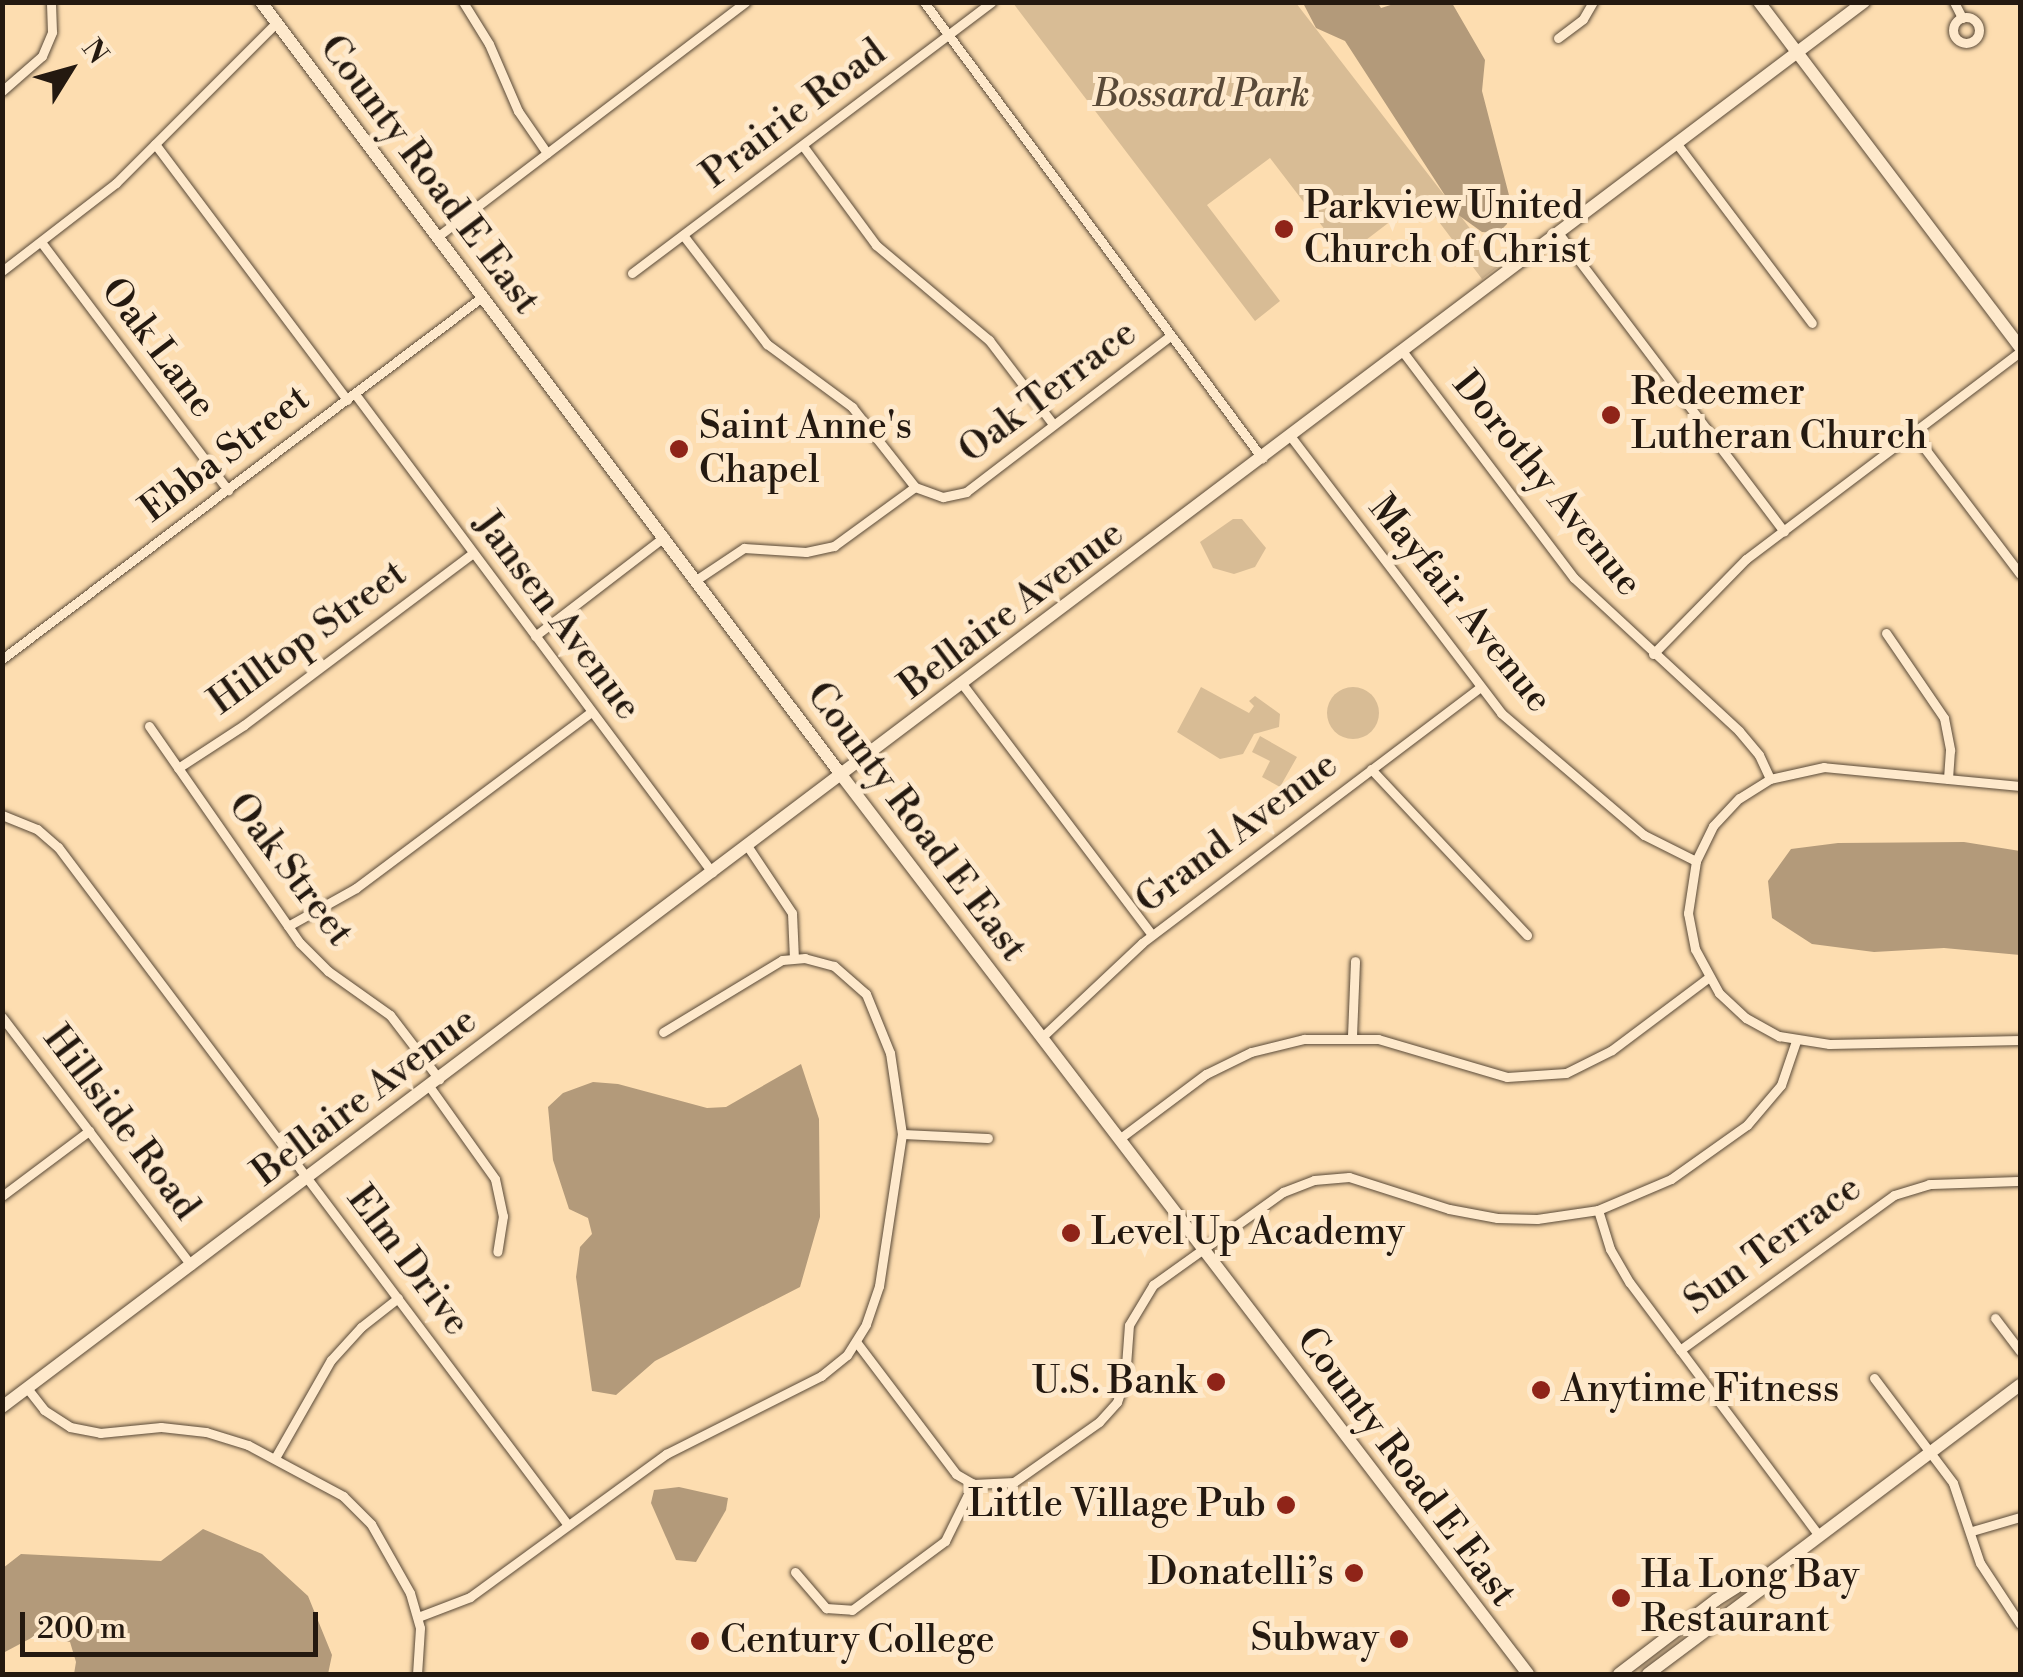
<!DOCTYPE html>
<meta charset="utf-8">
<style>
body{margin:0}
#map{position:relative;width:2023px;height:1677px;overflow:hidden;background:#fdddb0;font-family:"Libre Bodoni",serif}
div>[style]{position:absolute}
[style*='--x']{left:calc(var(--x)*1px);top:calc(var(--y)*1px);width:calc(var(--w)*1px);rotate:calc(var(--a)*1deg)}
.green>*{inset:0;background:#d8bc95}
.round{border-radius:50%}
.water>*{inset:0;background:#b39a7a}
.roads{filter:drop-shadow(0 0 2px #5a4a38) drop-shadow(0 0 2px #5a4a38)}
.street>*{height:9px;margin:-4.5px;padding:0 4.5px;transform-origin:4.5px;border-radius:4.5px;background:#fee9cc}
.street>.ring{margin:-4.5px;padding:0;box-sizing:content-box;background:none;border:9px solid #fee9cc;border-radius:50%}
.secondary>*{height:12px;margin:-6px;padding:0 6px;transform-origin:6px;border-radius:6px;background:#fee9cc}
.dots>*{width:28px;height:28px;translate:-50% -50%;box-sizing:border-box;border:5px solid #fee9cc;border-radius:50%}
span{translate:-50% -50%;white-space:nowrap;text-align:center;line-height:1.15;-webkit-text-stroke:10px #fee9cc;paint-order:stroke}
.park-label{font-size:38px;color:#5a4a38;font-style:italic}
.street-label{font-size:38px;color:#241910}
.poi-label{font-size:38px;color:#241910}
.left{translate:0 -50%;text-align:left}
.right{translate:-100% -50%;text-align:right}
.frame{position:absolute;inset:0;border:5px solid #241910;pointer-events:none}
.north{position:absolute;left:20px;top:20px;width:100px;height:100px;-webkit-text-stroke:8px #fee9cc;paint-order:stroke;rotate:53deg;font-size:28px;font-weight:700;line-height:40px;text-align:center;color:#241910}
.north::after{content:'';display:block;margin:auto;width:35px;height:45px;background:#241910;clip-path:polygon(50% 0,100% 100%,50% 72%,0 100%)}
.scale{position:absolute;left:20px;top:1612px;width:298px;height:45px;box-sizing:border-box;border:5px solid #241910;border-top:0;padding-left:12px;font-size:30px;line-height:35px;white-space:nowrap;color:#241910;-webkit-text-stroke:8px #fee9cc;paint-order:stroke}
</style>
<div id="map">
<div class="green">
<i style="clip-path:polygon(1013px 3px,1296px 3px,1499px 266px,1482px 279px,1421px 198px,1345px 256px,1270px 158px,1207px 205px,1280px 301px,1255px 321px)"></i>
<i style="clip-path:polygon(1233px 519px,1242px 519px,1266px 548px,1255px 567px,1234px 574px,1213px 568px,1200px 542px)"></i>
<i class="round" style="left:1327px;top:687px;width:52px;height:52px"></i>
<i style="clip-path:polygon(1201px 687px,1249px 713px,1254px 706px,1249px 701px,1255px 696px,1280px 714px,1279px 727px,1254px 734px,1243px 754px,1220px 759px,1177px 732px)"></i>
<i style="clip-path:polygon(1260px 736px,1297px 757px,1280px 787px,1262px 777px,1270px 761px,1252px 752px)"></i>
</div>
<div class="water">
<i style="clip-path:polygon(1303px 3px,1378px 3px,1381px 8px,1397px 3px,1452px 3px,1485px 60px,1482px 91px,1510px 199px,1507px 224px,1498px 233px,1482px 232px,1457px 214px,1345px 41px,1316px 28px)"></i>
<i style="clip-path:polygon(1964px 842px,2020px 851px,2020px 955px,1944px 948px,1874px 952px,1812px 944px,1772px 918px,1768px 881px,1791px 849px,1838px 843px)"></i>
<i style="clip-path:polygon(801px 1064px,819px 1119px,820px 1217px,800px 1287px,655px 1361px,616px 1395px,592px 1391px,576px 1277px,580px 1247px,592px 1234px,588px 1218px,569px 1209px,553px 1160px,548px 1107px,563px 1093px,593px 1082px,618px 1084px,707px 1108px,726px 1107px)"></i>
<i style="clip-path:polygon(679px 1487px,728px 1498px,726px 1510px,696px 1562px,676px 1560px,651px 1503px,654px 1490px)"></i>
<i style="clip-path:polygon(203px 1529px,262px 1554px,308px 1596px,332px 1655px,328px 1674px,74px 1674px,76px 1662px,70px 1642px,35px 1636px,3px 1653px,3px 1568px,21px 1554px,161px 1561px)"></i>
</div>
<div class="roads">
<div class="street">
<i style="--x:463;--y:2;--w:49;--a:58.2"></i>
<i style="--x:489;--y:44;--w:73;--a:66.6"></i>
<i style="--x:518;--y:111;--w:51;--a:55.4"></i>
<i style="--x:924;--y:2;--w:568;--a:53.45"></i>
<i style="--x:1954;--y:2;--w:18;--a:63"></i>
<i class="ring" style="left:1953px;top:17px;width:17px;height:17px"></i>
<i style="--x:1558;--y:38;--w:31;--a:-37"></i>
<i style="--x:1583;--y:19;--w:20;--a:-60"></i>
<i style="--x:2;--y:91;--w:53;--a:-41.2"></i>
<i style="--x:42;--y:56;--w:26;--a:-67"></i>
<i style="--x:52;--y:32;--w:30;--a:-92"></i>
<i style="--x:155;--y:144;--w:320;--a:53.1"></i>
<i style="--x:1677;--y:144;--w:224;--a:53"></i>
<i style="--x:803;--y:146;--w:123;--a:53.6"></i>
<i style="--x:876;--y:245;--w:148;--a:40.1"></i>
<i style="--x:989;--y:340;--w:106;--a:52.7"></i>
<i style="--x:1559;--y:234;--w:373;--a:52.9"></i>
<i style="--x:683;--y:235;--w:138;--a:52.4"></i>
<i style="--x:767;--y:344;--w:106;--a:36.5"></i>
<i style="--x:852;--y:407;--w:102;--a:51.8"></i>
<i style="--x:437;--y:237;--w:388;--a:-37.3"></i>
<i style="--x:41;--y:242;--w:311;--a:53"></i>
<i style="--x:2;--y:271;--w:144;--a:-37.7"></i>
<i style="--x:116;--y:183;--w:226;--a:-45"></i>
<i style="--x:632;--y:273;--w:450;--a:-37"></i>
<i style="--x:1403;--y:352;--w:283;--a:52.9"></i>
<i style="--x:1574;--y:578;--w:225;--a:42.8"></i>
<i style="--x:1739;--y:731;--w:31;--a:50"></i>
<i style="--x:1759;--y:755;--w:26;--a:65"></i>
<i style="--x:355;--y:394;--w:597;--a:53.25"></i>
<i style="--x:1913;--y:433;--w:177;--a:52.8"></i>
<i style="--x:1291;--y:437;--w:347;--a:52.7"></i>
<i style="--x:1501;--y:713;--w:188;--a:40.5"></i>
<i style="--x:1644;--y:835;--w:58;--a:26.6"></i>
<i style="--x:915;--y:487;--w:30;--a:20"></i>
<i style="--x:943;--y:497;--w:24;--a:-12"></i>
<i style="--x:966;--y:492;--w:255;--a:-37.4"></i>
<i style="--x:696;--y:580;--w:58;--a:-33.7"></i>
<i style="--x:744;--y:548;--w:62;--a:3.7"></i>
<i style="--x:806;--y:552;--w:29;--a:-12"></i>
<i style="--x:834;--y:546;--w:100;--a:-36.1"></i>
<i style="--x:1886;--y:633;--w:103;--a:55.7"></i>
<i style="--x:1944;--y:718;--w:33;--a:79"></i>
<i style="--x:1950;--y:750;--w:29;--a:94"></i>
<i style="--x:535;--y:636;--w:163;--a:-37.5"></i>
<i style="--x:1653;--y:654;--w:133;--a:-45.6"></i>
<i style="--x:1746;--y:559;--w:343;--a:-37.1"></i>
<i style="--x:2;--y:659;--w:601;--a:-37.02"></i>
<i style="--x:963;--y:685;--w:313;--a:52.9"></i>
<i style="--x:149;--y:726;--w:264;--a:55.2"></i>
<i style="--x:300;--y:943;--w:40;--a:45"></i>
<i style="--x:328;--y:971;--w:76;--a:35.4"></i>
<i style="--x:390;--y:1015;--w:81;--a:52.6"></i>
<i style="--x:178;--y:768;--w:79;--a:-33.1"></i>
<i style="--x:244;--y:725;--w:285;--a:-36.9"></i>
<i style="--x:1371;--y:769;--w:228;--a:46.8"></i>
<i style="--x:2020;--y:786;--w:197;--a:-174.5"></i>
<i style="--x:1824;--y:767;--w:55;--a:167.5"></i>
<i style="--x:1770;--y:779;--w:36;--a:148"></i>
<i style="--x:1739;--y:798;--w:38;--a:133"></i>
<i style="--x:1713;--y:826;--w:39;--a:116"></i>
<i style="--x:1696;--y:861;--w:53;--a:98.7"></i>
<i style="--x:1688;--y:913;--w:37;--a:79"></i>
<i style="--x:1695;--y:949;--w:50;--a:61.4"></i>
<i style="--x:1719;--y:993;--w:37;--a:43"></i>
<i style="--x:1746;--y:1018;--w:38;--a:29"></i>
<i style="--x:1779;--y:1036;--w:51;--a:9.1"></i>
<i style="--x:1829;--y:1044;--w:191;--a:-1.2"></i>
<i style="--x:2;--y:815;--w:38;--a:22"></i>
<i style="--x:37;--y:829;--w:28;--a:41"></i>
<i style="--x:58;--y:847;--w:848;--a:53.05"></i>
<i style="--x:748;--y:847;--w:79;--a:56.3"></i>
<i style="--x:792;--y:913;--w:45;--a:87.5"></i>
<i style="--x:288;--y:926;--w:78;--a:-29.2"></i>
<i style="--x:356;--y:888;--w:294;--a:-36.8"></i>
<i style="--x:2;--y:1017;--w:312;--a:52.7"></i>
<i style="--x:1352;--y:1036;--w:75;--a:-87.7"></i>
<i style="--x:1041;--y:1038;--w:139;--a:-43.2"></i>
<i style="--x:1142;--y:943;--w:424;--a:-37.1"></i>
<i style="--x:429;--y:1086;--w:114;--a:54.6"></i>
<i style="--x:495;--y:1179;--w:38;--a:78"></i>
<i style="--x:503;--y:1216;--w:36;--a:99"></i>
<i style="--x:902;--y:1134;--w:86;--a:2.7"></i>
<i style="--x:1119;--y:1139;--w:109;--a:-36.8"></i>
<i style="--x:1206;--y:1074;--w:50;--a:-26.1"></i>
<i style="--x:1251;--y:1052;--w:55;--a:-13.8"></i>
<i style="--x:1304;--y:1039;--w:74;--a:0"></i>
<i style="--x:1378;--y:1039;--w:134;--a:16.4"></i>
<i style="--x:1507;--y:1077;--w:59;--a:-3.9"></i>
<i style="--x:1566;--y:1073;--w:51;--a:-26.6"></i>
<i style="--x:1612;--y:1050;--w:120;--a:-36.9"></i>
<i style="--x:2;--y:1196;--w:109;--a:-36.8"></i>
<i style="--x:1598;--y:1210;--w:41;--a:72.9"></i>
<i style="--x:1610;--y:1249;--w:39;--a:60"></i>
<i style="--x:1630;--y:1283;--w:316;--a:53.2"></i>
<i style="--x:1995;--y:1318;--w:41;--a:52.9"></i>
<i style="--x:857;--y:1343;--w:164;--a:52.9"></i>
<i style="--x:956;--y:1474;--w:20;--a:30"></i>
<i style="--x:973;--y:1484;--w:41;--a:-2.8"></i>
<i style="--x:1014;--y:1482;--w:104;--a:-35.2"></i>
<i style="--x:1099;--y:1422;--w:27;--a:-48"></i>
<i style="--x:1117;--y:1402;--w:24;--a:-71"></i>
<i style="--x:1125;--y:1379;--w:54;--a:-85.8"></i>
<i style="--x:1129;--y:1325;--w:47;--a:-59"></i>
<i style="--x:1153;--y:1285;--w:160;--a:-35.6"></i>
<i style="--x:1283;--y:1192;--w:33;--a:-21"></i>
<i style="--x:1314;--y:1180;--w:35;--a:-5"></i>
<i style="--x:1349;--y:1177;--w:105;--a:17.7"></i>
<i style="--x:1449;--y:1209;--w:49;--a:10.6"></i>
<i style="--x:1497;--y:1218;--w:40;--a:1.4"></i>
<i style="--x:1537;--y:1219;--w:62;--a:-8.4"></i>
<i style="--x:1598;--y:1210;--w:79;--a:-23"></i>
<i style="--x:1671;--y:1179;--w:93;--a:-35.4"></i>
<i style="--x:1747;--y:1125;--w:52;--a:-49.6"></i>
<i style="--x:1781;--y:1085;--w:46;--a:-71.2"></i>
<i style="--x:1680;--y:1350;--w:264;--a:-35.9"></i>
<i style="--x:1894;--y:1195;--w:37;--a:-17"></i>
<i style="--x:1929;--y:1184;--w:91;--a:-1.9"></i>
<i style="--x:1874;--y:1378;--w:131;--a:53"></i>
<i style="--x:1953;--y:1483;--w:84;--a:71.4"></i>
<i style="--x:1980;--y:1563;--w:73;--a:56.7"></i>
<i style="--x:27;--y:1388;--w:28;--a:52"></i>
<i style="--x:44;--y:1410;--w:31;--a:33"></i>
<i style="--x:70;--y:1427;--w:31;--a:11"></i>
<i style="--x:100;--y:1433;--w:61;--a:-5.6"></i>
<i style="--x:161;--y:1427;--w:45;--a:6.3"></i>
<i style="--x:206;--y:1432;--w:44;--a:17.2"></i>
<i style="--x:248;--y:1445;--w:108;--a:28.2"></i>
<i style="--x:343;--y:1496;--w:40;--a:45"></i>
<i style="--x:371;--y:1524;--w:79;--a:60.5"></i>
<i style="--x:410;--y:1593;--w:36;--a:74"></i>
<i style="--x:420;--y:1628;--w:46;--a:93.7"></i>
<i style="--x:275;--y:1458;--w:113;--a:-60.3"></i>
<i style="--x:331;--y:1360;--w:45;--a:-47.7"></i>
<i style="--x:361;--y:1327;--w:47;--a:-38.1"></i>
<i style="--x:1972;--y:1531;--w:50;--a:-16.3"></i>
<i style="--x:795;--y:1572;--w:48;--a:49.3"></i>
<i style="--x:826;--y:1608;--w:26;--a:4"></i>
<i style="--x:852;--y:1610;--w:116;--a:-36.6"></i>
<i style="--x:945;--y:1541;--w:64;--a:-63.8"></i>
<i style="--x:418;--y:1617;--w:56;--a:-21"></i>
<i style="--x:470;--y:1597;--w:243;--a:-36.1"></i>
<i style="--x:666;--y:1454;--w:174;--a:-26.7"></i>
<i style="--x:821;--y:1376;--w:33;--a:-39"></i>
<i style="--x:847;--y:1355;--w:36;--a:-58"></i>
<i style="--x:866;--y:1324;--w:40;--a:-71.1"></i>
<i style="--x:879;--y:1286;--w:154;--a:-81.4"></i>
<i style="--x:902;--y:1134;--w:82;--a:-98.4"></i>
<i style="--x:890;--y:1053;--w:64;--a:-112.1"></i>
<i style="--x:866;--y:994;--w:43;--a:-138.8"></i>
<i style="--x:834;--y:966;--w:30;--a:-165"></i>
<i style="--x:805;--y:958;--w:23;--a:175"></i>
<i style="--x:782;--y:960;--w:139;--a:148.8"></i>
</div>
<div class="secondary">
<i style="--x:261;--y:2;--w:968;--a:53.11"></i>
<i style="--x:842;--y:776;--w:1130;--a:52.62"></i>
<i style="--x:1759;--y:2;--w:433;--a:52.9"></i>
<i style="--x:2;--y:1407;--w:2333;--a:-37.04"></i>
<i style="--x:1619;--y:1674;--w:122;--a:-37.3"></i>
<i style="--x:1716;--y:1600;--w:45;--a:-32.3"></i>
<i style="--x:1754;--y:1576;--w:15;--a:-8"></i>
<i style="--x:1648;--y:1674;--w:144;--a:-36.8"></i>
<i style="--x:1763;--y:1588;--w:15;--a:-67"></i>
<i style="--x:1769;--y:1574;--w:314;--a:-37"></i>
</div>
</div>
<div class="dots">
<i style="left:1284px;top:229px;background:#8f2418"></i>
<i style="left:1611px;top:415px;background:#8f2418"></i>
<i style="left:679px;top:449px;background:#8f2418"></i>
<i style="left:1071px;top:1233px;background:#8f2418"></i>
<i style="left:1216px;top:1382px;background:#8f2418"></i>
<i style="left:1541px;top:1390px;background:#8f2418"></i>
<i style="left:1286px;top:1505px;background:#8f2418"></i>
<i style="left:1354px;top:1573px;background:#8f2418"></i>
<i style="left:1621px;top:1598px;background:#8f2418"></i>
<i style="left:1399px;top:1639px;background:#8f2418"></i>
<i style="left:700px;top:1641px;background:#8f2418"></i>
</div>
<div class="park-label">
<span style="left:1201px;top:95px">Bossard Park</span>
</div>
<div class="street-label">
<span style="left:794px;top:114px;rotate:-37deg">Prairie Road</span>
<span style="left:429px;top:175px;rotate:53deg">County Road E East</span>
<span style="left:158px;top:348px;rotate:53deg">Oak Lane</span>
<span style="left:1048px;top:392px;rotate:-37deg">Oak Terrace</span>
<span style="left:225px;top:454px;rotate:-37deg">Ebba Street</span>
<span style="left:1547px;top:484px;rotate:51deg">Dorothy Avenue</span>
<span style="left:1460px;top:604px;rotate:51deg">Mayfair Avenue</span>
<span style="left:1012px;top:610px;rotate:-37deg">Bellaire Avenue</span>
<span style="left:557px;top:616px;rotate:53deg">Jansen Avenue</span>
<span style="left:308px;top:638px;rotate:-36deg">Hilltop Street</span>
<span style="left:916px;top:822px;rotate:53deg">County Road E East</span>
<span style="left:1237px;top:833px;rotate:-37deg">Grand Avenue</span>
<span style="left:290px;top:870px;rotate:53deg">Oak Street</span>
<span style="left:365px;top:1097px;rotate:-37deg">Bellaire Avenue</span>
<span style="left:121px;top:1123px;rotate:53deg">Hillside Road</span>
<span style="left:1773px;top:1245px;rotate:-36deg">Sun Terrace</span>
<span style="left:408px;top:1261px;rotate:53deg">Elm Drive</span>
<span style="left:1406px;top:1467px;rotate:53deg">County Road E East</span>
</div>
<div class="poi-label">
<span class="left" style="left:1304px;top:229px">Parkview United<br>Church of Christ</span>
<span class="left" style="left:1631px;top:415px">Redeemer<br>Lutheran Church</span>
<span class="left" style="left:699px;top:449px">Saint Anne's<br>Chapel</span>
<span class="left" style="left:1091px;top:1233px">Level Up Academy</span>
<span class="right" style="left:1196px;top:1382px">U.S. Bank</span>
<span class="left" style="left:1561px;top:1390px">Anytime Fitness</span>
<span class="right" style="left:1266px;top:1505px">Little Village Pub</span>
<span class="right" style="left:1334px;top:1573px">Donatelli’s</span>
<span class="left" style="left:1641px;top:1598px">Ha Long Bay<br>Restaurant</span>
<span class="right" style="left:1379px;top:1639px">Subway</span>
<span class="left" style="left:720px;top:1641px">Century College</span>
</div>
<div class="frame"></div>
<div class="north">N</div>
<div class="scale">200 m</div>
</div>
